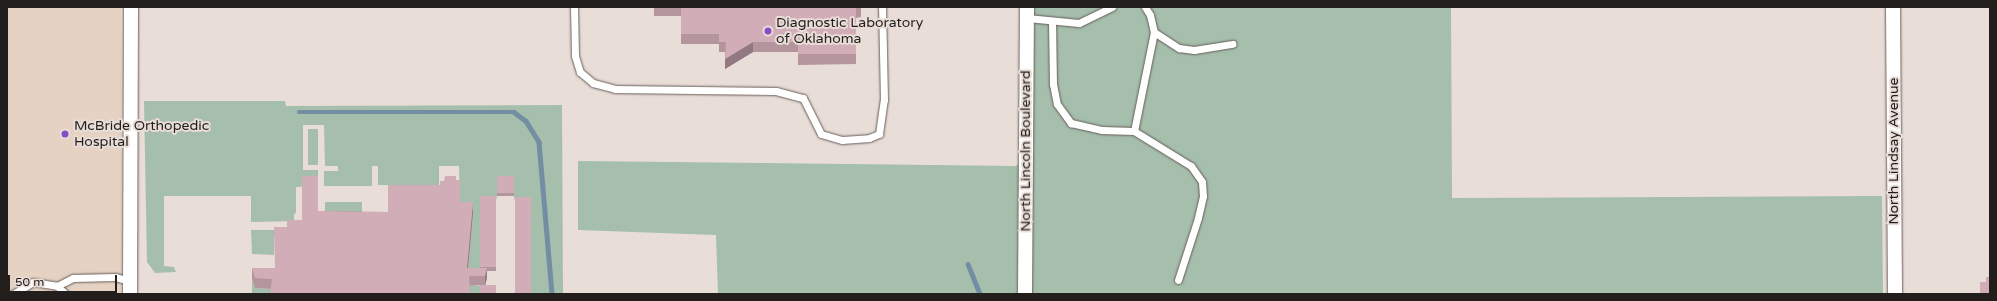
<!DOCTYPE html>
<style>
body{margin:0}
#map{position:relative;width:1997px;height:301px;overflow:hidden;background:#e9ddd7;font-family:"Varela Round",sans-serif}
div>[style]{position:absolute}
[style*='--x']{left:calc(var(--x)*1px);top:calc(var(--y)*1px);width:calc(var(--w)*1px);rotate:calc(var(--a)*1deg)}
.medical>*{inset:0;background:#e5d2c3;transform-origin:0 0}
.green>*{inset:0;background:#a6beac;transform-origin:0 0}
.stream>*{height:4.5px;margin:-2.25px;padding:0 2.25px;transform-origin:2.25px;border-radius:2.25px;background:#738ea3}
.roads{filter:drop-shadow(0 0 1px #685e59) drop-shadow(0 0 1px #685e59)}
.lane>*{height:7px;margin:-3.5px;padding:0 3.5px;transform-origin:3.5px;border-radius:3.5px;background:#fff}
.street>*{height:14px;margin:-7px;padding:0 7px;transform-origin:7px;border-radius:7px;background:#fff}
.wall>*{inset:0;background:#b4959e;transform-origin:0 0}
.shaded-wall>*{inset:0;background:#927981}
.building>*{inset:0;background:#d1adb8;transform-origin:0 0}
.dots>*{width:11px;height:11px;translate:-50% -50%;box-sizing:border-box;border:2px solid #e9ddd7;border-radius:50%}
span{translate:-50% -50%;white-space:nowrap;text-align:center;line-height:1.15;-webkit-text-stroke:4px #e9ddd7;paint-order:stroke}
.poi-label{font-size:14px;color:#221e1c}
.left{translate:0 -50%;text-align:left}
.street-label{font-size:14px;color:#221e1c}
.frame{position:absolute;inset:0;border:8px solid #221e1c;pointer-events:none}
.scale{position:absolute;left:8px;top:275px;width:109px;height:18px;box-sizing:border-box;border:2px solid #221e1c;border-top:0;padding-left:5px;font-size:12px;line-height:14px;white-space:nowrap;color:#221e1c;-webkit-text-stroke:3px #e9ddd7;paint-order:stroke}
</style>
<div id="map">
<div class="medical">
<i style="left:7px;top:7px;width:114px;height:287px"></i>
</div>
<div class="green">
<i style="clip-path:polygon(1033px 7px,1451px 7px,1452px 198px,1882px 196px,1883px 294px,718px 294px,716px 235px,578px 230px,578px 161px,1016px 166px,1031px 155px)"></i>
<i style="clip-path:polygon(144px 101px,285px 101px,286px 106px,562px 105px,563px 294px,531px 294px,514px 196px,497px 196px,480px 271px,468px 270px,460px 212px,459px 166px,439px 166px,439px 185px,378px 185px,378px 166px,372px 166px,372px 186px,324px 186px,324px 171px,338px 171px,338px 166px,325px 166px,324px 125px,303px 125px,303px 170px,318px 170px,318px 186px,296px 187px,296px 213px,294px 214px,294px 221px,251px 222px,251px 196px,164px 196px,164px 266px,174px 267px,176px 272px,155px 273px,147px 262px)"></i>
<i style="left:308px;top:129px;width:10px;height:36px"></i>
<i style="left:325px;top:202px;width:37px;height:20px"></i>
<i style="clip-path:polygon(251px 230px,287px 230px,274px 237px,274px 255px,252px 254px)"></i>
<i style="clip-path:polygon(252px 279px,255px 288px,272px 289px,272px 294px,252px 294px)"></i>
<i style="left:469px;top:286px;width:11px;height:8px"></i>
</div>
<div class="stream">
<i style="--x:299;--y:112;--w:215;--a:0"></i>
<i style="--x:514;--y:112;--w:15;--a:37"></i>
<i style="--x:526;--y:121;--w:25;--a:58"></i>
<i style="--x:539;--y:142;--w:153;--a:85.1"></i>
<i style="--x:968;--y:264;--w:32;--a:68"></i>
</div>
<div class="roads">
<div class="lane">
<i style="--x:574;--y:7;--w:49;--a:88.8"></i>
<i style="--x:575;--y:56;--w:17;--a:73"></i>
<i style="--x:580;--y:72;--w:17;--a:40"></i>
<i style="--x:593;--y:83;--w:23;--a:15"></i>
<i style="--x:615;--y:89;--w:161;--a:0.7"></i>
<i style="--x:776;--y:91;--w:28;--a:15"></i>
<i style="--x:803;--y:98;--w:40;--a:63.4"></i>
<i style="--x:821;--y:134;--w:22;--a:16"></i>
<i style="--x:842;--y:140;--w:27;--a:-4"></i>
<i style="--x:869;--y:138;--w:11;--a:-22"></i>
<i style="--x:879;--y:134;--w:34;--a:-82"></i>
<i style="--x:884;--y:100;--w:93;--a:-91.2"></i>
<i style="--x:1145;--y:7;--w:9;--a:58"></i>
<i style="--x:1150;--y:15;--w:17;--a:77"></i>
<i style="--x:1154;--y:32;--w:101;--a:101.4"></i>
<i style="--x:1134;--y:131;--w:67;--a:31.6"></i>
<i style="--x:1191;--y:166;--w:19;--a:55"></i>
<i style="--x:1202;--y:182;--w:14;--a:86"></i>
<i style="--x:1203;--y:196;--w:23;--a:103"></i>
<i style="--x:1198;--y:218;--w:65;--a:107.9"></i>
<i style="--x:1027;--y:18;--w:52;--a:5.5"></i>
<i style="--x:1079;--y:23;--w:37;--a:-26"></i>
<i style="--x:1052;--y:21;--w:63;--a:89.1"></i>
<i style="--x:1053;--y:84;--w:20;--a:79"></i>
<i style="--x:1057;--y:104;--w:24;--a:54"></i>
<i style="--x:1071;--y:123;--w:32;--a:13"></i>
<i style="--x:1102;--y:130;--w:32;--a:2"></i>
<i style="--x:1154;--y:32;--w:30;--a:33"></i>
<i style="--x:1179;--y:48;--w:15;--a:8"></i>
<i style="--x:1194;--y:50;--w:39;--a:-9"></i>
<i style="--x:57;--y:286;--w:18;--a:-27"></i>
<i style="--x:73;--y:278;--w:42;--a:-1.4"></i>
<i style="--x:115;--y:277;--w:16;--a:15"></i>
<i style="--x:13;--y:294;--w:23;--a:-31"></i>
<i style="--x:33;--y:282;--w:24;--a:9"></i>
<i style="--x:57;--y:286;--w:12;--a:42"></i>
</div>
<div class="street">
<i style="--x:1893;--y:7;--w:287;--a:89.6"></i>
<i style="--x:130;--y:294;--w:287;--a:-89.8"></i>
<i style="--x:1025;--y:294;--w:287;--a:-89.6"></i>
</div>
</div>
<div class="wall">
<i style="clip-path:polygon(654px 7px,861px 7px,861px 17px,856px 18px,856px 64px,798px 65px,798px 52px,753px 52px,725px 69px,725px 52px,719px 52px,719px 44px,681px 44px,681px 16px,654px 16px)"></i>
<i style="left:514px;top:176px;width:20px;height:17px;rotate:90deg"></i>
<i style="clip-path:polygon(456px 180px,460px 202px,473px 212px,468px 268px,480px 268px,480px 196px,496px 196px,496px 271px,487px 271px,487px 278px,485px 285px,469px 286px,271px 289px,255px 288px,252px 279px,252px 268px,275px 268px,287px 227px,302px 220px,318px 211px,388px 212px,440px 185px,444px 181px)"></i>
</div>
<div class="shaded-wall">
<i style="clip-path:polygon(753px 42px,753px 52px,725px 69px,725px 59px)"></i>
<i style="clip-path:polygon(473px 202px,473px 212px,467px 278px,467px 268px)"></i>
<i style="clip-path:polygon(487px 268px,487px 278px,485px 286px,485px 276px)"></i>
</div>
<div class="building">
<i style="clip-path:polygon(681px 7px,861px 7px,856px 7px,856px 54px,798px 54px,798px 42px,753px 42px,725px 59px,726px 42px,719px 42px,719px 34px,681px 34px)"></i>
<i style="clip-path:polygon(302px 176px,318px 176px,318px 211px,362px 212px,388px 212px,388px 185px,440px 185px,440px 181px,444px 181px,445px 176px,456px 176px,456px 180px,460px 180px,460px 202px,473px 202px,467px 268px,487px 268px,485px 276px,469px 276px,470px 294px,270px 294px,272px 279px,255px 278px,252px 268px,275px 268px,274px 227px,287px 227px,287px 220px,302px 220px)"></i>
<i style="left:514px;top:176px;width:17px;height:17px;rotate:90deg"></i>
<i style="left:480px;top:196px;width:16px;height:71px"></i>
<i style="left:515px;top:197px;width:16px;height:97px"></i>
<i style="clip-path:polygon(1986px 277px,1990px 277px,1990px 294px,1980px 294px,1980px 282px,1986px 282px)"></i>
<i style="left:480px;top:285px;width:16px;height:9px"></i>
</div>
<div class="dots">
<i style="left:768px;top:31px;background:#854ec5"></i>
<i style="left:65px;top:134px;background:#854ec5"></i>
</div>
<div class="poi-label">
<span class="left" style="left:776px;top:31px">Diagnostic Laboratory<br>of Oklahoma</span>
<span class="left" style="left:74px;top:134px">McBride Orthopedic<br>Hospital</span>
</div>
<div class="street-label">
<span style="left:1026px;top:151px;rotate:-90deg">North Lincoln Boulevard</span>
<span style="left:1894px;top:151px;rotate:-90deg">North Lindsay Avenue</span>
</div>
<div class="frame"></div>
<div class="scale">50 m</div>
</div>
